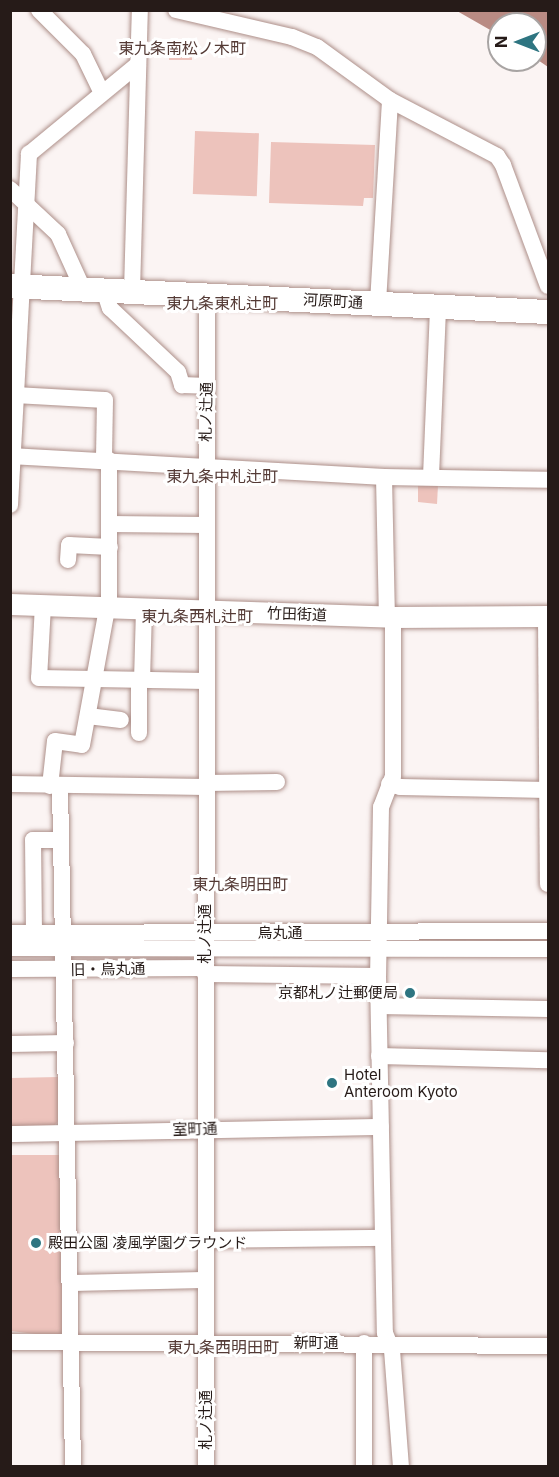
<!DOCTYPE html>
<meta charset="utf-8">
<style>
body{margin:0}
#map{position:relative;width:559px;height:1477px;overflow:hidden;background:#fbf4f3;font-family:Inter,"Noto Sans JP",sans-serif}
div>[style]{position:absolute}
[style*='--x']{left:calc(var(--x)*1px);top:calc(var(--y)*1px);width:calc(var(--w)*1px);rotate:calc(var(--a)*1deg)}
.green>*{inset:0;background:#edc3bc;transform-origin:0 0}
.water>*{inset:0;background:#b98b83}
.roads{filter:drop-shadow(0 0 2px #ad8f89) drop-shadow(0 0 2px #ad8f89)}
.minor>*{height:16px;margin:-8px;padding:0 8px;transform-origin:8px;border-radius:8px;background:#fff}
.major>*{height:21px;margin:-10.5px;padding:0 10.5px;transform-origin:10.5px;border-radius:10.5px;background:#fff}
.highway>*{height:24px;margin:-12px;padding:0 12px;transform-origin:12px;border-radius:12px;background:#fff}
.dots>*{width:16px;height:16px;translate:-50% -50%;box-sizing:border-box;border:3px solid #fff;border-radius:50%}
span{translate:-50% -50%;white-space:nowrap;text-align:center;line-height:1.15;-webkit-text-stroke:6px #fff;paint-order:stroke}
.street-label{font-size:15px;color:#261b18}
.poi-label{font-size:15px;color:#261b18}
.right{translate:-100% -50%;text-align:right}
.left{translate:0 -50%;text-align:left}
.neighbourhood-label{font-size:16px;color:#543a35}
.frame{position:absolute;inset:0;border:12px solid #261b18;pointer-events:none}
.north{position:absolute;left:487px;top:12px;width:60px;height:60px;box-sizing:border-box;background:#fff;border:2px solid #a8a4a3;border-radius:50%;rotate:270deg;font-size:16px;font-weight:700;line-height:24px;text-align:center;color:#261b18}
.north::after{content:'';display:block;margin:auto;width:21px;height:27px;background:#2e7581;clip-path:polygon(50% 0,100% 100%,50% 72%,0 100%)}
</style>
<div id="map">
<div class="green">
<i style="left:169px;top:41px;width:23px;height:19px"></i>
<i style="left:195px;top:131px;width:64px;height:63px;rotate:2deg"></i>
<i style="clip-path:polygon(271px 142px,375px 145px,373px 198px,364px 198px,363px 206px,269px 203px)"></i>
<i style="clip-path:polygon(418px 482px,438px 485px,437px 504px,418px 502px)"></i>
<i style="clip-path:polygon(59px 1077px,60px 1119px,53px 1127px,11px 1128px,10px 1078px)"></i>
<i style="clip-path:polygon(11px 1155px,59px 1155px,64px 1331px,59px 1337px,11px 1331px)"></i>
</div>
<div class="water">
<i style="clip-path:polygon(457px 11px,548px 11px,548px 67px,535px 58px,535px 24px,499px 24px,499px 35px)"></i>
</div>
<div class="roads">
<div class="minor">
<i style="--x:39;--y:10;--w:62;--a:45"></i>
<i style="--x:83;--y:54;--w:41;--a:64.1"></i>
<i style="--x:176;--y:10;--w:119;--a:13.1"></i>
<i style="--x:292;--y:37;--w:27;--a:22"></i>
<i style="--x:317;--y:47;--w:90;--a:36"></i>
<i style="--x:390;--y:100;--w:121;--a:27.6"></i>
<i style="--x:497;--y:156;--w:11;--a:56"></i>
<i style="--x:503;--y:165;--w:129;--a:69.6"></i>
<i style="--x:10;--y:189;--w:66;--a:43.2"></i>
<i style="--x:58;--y:234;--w:60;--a:65.6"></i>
<i style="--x:104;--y:290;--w:19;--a:72"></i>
<i style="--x:110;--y:308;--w:93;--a:43.3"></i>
<i style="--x:178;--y:372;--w:14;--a:73"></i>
<i style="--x:182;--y:385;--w:25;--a:2"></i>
<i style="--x:132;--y:291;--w:281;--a:-88.4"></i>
<i style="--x:378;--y:303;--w:203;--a:-86.6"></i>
<i style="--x:15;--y:395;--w:90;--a:3.2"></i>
<i style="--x:105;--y:400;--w:60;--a:91"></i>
<i style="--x:10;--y:456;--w:375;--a:3.2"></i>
<i style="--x:384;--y:477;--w:164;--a:1"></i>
<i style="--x:431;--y:476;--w:169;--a:-87.6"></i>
<i style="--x:384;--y:477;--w:140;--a:88.8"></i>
<i style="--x:10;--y:505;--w:352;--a:-86.9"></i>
<i style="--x:29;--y:154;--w:141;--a:-39.5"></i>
<i style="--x:109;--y:524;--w:97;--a:0.6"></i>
<i style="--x:68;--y:560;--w:15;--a:-86"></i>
<i style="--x:69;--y:545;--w:41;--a:2.8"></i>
<i style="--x:43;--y:605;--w:73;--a:93.1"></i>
<i style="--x:39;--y:678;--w:167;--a:1"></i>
<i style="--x:546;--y:616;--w:268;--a:89.6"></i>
<i style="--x:393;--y:617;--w:159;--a:90"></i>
<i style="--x:393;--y:776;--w:33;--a:111"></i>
<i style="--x:381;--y:807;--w:169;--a:91"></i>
<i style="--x:378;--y:976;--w:357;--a:88.9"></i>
<i style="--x:385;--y:1333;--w:18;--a:68"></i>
<i style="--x:392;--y:1350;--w:116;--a:85.6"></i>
<i style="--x:139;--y:681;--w:52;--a:90"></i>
<i style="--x:142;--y:681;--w:73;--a:-88.4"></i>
<i style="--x:88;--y:716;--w:33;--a:7"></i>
<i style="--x:206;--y:783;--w:71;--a:-0.8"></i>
<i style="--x:10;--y:784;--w:196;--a:0.9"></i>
<i style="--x:389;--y:784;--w:11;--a:15"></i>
<i style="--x:400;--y:787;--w:148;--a:1.2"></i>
<i style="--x:50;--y:786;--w:45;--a:-83.7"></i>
<i style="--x:55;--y:741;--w:27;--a:8"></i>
<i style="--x:82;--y:745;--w:149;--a:-79.6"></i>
<i style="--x:109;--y:598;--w:138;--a:-90"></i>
<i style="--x:60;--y:787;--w:679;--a:88.9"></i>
<i style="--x:10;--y:933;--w:538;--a:-0.21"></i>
<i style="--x:34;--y:933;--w:93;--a:-90.6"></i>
<i style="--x:33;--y:840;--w:28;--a:0"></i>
<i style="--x:10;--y:948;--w:538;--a:0.11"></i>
<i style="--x:10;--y:969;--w:195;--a:-0.3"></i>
<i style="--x:205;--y:974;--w:173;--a:0.7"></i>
<i style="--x:379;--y:1006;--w:169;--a:1"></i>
<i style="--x:10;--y:1044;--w:56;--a:-1"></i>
<i style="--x:379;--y:1056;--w:169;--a:1.4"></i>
<i style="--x:10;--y:1134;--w:371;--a:-1.1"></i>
<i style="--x:206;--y:1240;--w:176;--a:-0.7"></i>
<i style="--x:70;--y:1283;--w:135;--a:-1.3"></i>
<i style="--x:10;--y:1342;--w:538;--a:0.43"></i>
<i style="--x:364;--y:1343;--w:123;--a:90"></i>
<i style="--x:206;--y:1466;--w:1172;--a:-89.95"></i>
</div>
<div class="major">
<i style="--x:10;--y:604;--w:383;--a:1.9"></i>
<i style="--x:393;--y:617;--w:155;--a:-0.4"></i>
</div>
<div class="highway">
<i style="--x:10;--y:286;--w:539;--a:2.77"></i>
</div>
</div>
<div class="dots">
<i style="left:410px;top:993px;background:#2e7581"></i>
<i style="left:332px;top:1083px;background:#2e7581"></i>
<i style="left:36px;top:1243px;background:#2e7581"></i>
</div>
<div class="street-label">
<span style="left:333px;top:301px;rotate:3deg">河原町通</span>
<span style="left:206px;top:412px;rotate:-89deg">札ノ辻通</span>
<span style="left:297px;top:614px;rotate:2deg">竹田街道</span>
<span style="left:280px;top:933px">烏丸通</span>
<span style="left:205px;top:934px;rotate:-90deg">札ノ辻通</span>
<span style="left:108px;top:969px;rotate:-1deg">旧・烏丸通</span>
<span style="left:195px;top:1129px;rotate:-2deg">室町通</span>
<span style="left:316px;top:1343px">新町通</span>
<span style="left:206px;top:1420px;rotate:-90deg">札ノ辻通</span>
</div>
<div class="poi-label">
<span class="right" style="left:398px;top:993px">京都札ノ辻郵便局</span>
<span class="left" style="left:344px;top:1083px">Hotel<br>Anteroom Kyoto</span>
<span class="left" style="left:48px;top:1243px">殿田公園 凌風学園グラウンド</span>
</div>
<div class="neighbourhood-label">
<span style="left:182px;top:48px">東九条南松ノ木町</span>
<span style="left:222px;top:303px">東九条東札辻町</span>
<span style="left:222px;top:476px">東九条中札辻町</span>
<span style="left:197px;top:616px">東九条西札辻町</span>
<span style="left:240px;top:884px">東九条明田町</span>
<span style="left:223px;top:1347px">東九条西明田町</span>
</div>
<div class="frame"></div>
<div class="north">N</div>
</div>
